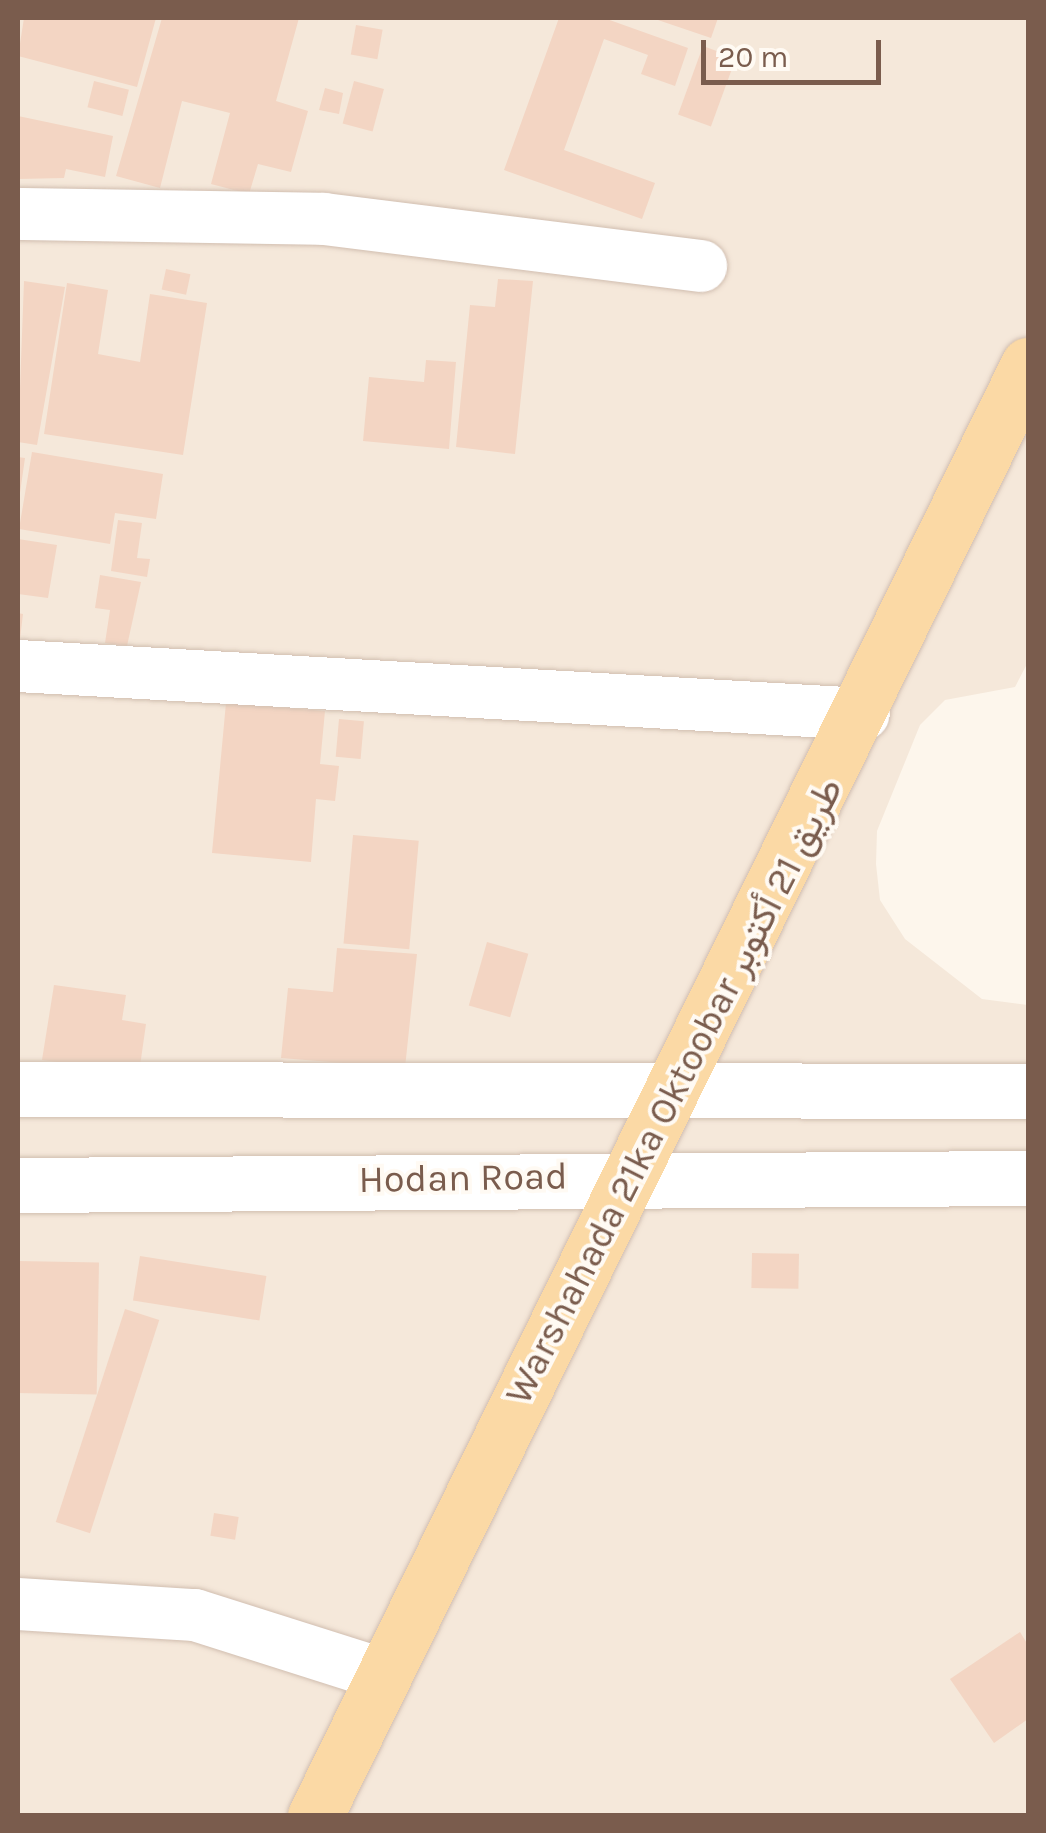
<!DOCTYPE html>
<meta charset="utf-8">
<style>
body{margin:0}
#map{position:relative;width:1046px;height:1833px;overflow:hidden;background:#fdf6ec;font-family:Karla,Vazirmatn,sans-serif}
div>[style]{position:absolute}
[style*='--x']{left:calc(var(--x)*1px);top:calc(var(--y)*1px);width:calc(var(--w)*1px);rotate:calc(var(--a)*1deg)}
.residential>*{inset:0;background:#f5e8da}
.building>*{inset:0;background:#f3d5c3;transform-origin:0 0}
.roads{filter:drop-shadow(0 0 2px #d1beb0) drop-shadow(0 0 2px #d1beb0)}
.minor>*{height:52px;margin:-26px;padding:0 26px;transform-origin:26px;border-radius:26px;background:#fff}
.secondary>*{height:55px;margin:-27.5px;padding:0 27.5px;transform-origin:27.5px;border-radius:27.5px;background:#fff}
.primary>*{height:55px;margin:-27.5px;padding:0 27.5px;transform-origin:27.5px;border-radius:27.5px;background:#fbd9a5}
span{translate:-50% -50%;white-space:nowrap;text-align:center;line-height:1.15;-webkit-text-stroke:8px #fffaf3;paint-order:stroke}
.street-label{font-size:38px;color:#7a5c4d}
.frame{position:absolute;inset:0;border:20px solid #7a5c4d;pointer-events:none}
.scale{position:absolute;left:701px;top:40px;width:180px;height:45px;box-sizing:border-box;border:5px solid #7a5c4d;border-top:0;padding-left:12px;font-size:30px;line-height:35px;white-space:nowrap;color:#7a5c4d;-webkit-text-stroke:8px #fffaf3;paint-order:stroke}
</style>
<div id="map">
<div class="residential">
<i style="clip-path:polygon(18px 18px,1028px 18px,1028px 662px,1015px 687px,945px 700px,920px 725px,877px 831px,876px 864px,880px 900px,905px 939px,982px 999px,1028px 1005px,1028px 1815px,18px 1815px)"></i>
</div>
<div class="building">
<i style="clip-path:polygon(24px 18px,156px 18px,137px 87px,18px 56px)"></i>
<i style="clip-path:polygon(162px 18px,299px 18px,276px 101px,308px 111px,291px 172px,258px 164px,249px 194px,211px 184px,230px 113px,182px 101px,160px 188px,116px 176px)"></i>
<i style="clip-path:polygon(559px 18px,604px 18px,688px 48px,675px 86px,641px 74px,648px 55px,604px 39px,564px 150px,655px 183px,642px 219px,504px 170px)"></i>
<i style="clip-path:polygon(652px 18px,718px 18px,711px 38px)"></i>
<i style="left:356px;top:25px;width:27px;height:30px;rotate:10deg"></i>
<i style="left:703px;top:46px;width:35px;height:73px;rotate:20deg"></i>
<i style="left:94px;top:81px;width:36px;height:27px;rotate:14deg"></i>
<i style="left:354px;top:81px;width:31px;height:44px;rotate:15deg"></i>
<i style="clip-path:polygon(325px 88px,343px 93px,339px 114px,319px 110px)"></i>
<i style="clip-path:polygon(18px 116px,113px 136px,105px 177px,66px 169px,64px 178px,18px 179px)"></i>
<i style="left:166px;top:269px;width:25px;height:21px;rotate:12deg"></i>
<i style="clip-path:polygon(498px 279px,533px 281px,515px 454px,456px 447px,470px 305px,495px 307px)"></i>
<i style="clip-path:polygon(24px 281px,65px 287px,37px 445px,18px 442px)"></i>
<i style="clip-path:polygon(67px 283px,108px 290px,98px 354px,140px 362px,150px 294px,207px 303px,183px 455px,44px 434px)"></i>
<i style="clip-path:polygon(426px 360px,456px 362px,449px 449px,363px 441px,369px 377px,424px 382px)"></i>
<i style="clip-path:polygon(32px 452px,163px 474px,156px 519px,115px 513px,110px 544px,19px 529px)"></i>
<i style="clip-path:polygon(18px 457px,25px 458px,20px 493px,18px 493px)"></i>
<i style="clip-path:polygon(118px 520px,142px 523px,137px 558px,150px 559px,147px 577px,111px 571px)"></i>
<i style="clip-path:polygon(18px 539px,57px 545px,48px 598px,18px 594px)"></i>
<i style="clip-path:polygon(100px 575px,141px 582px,127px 646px,105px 643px,110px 610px,95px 608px)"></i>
<i style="clip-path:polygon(18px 613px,23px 614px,20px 639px,18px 639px)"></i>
<i style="clip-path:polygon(226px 703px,325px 711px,320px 764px,339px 766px,335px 801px,316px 799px,311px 862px,212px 853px)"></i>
<i style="left:339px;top:719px;width:25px;height:38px;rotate:5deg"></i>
<i style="left:353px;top:835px;width:66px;height:109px;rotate:5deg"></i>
<i style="left:487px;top:942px;width:43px;height:66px;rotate:16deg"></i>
<i style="clip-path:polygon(337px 948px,417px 954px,405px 1068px,281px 1058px,288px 988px,333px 992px)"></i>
<i style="clip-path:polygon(54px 985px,126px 995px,122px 1020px,146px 1024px,139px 1073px,42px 1060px)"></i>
<i style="left:752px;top:1253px;width:47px;height:35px;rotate:1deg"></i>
<i style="left:140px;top:1256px;width:128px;height:45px;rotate:9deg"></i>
<i style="left:18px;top:1261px;width:81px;height:132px;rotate:1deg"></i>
<i style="left:125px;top:1309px;width:36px;height:224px;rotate:18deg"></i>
<i style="left:214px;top:1513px;width:25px;height:23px;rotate:9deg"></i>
<i style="clip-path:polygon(1020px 1632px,1028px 1645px,1028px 1719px,994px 1743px,950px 1679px)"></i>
</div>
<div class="roads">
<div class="minor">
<i style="--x:18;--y:214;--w:306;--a:0.9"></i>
<i style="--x:324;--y:219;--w:380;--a:7.1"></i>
<i style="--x:18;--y:666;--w:847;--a:3.25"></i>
<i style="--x:18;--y:1604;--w:177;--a:3.6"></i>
<i style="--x:195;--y:1615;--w:198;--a:17.6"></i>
</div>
<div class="secondary">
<i style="--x:18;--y:1089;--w:1010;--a:0.11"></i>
<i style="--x:18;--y:1185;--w:1010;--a:-0.4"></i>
</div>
<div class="primary">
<i style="--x:315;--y:1816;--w:1617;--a:-63.83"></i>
</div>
</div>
<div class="street-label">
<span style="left:674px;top:1091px;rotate:-63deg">Warshahada 21ka Oktoobar طريق 21 أكتوبر</span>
<span style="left:463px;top:1178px;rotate:-1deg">Hodan Road</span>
</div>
<div class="frame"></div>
<div class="scale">20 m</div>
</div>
